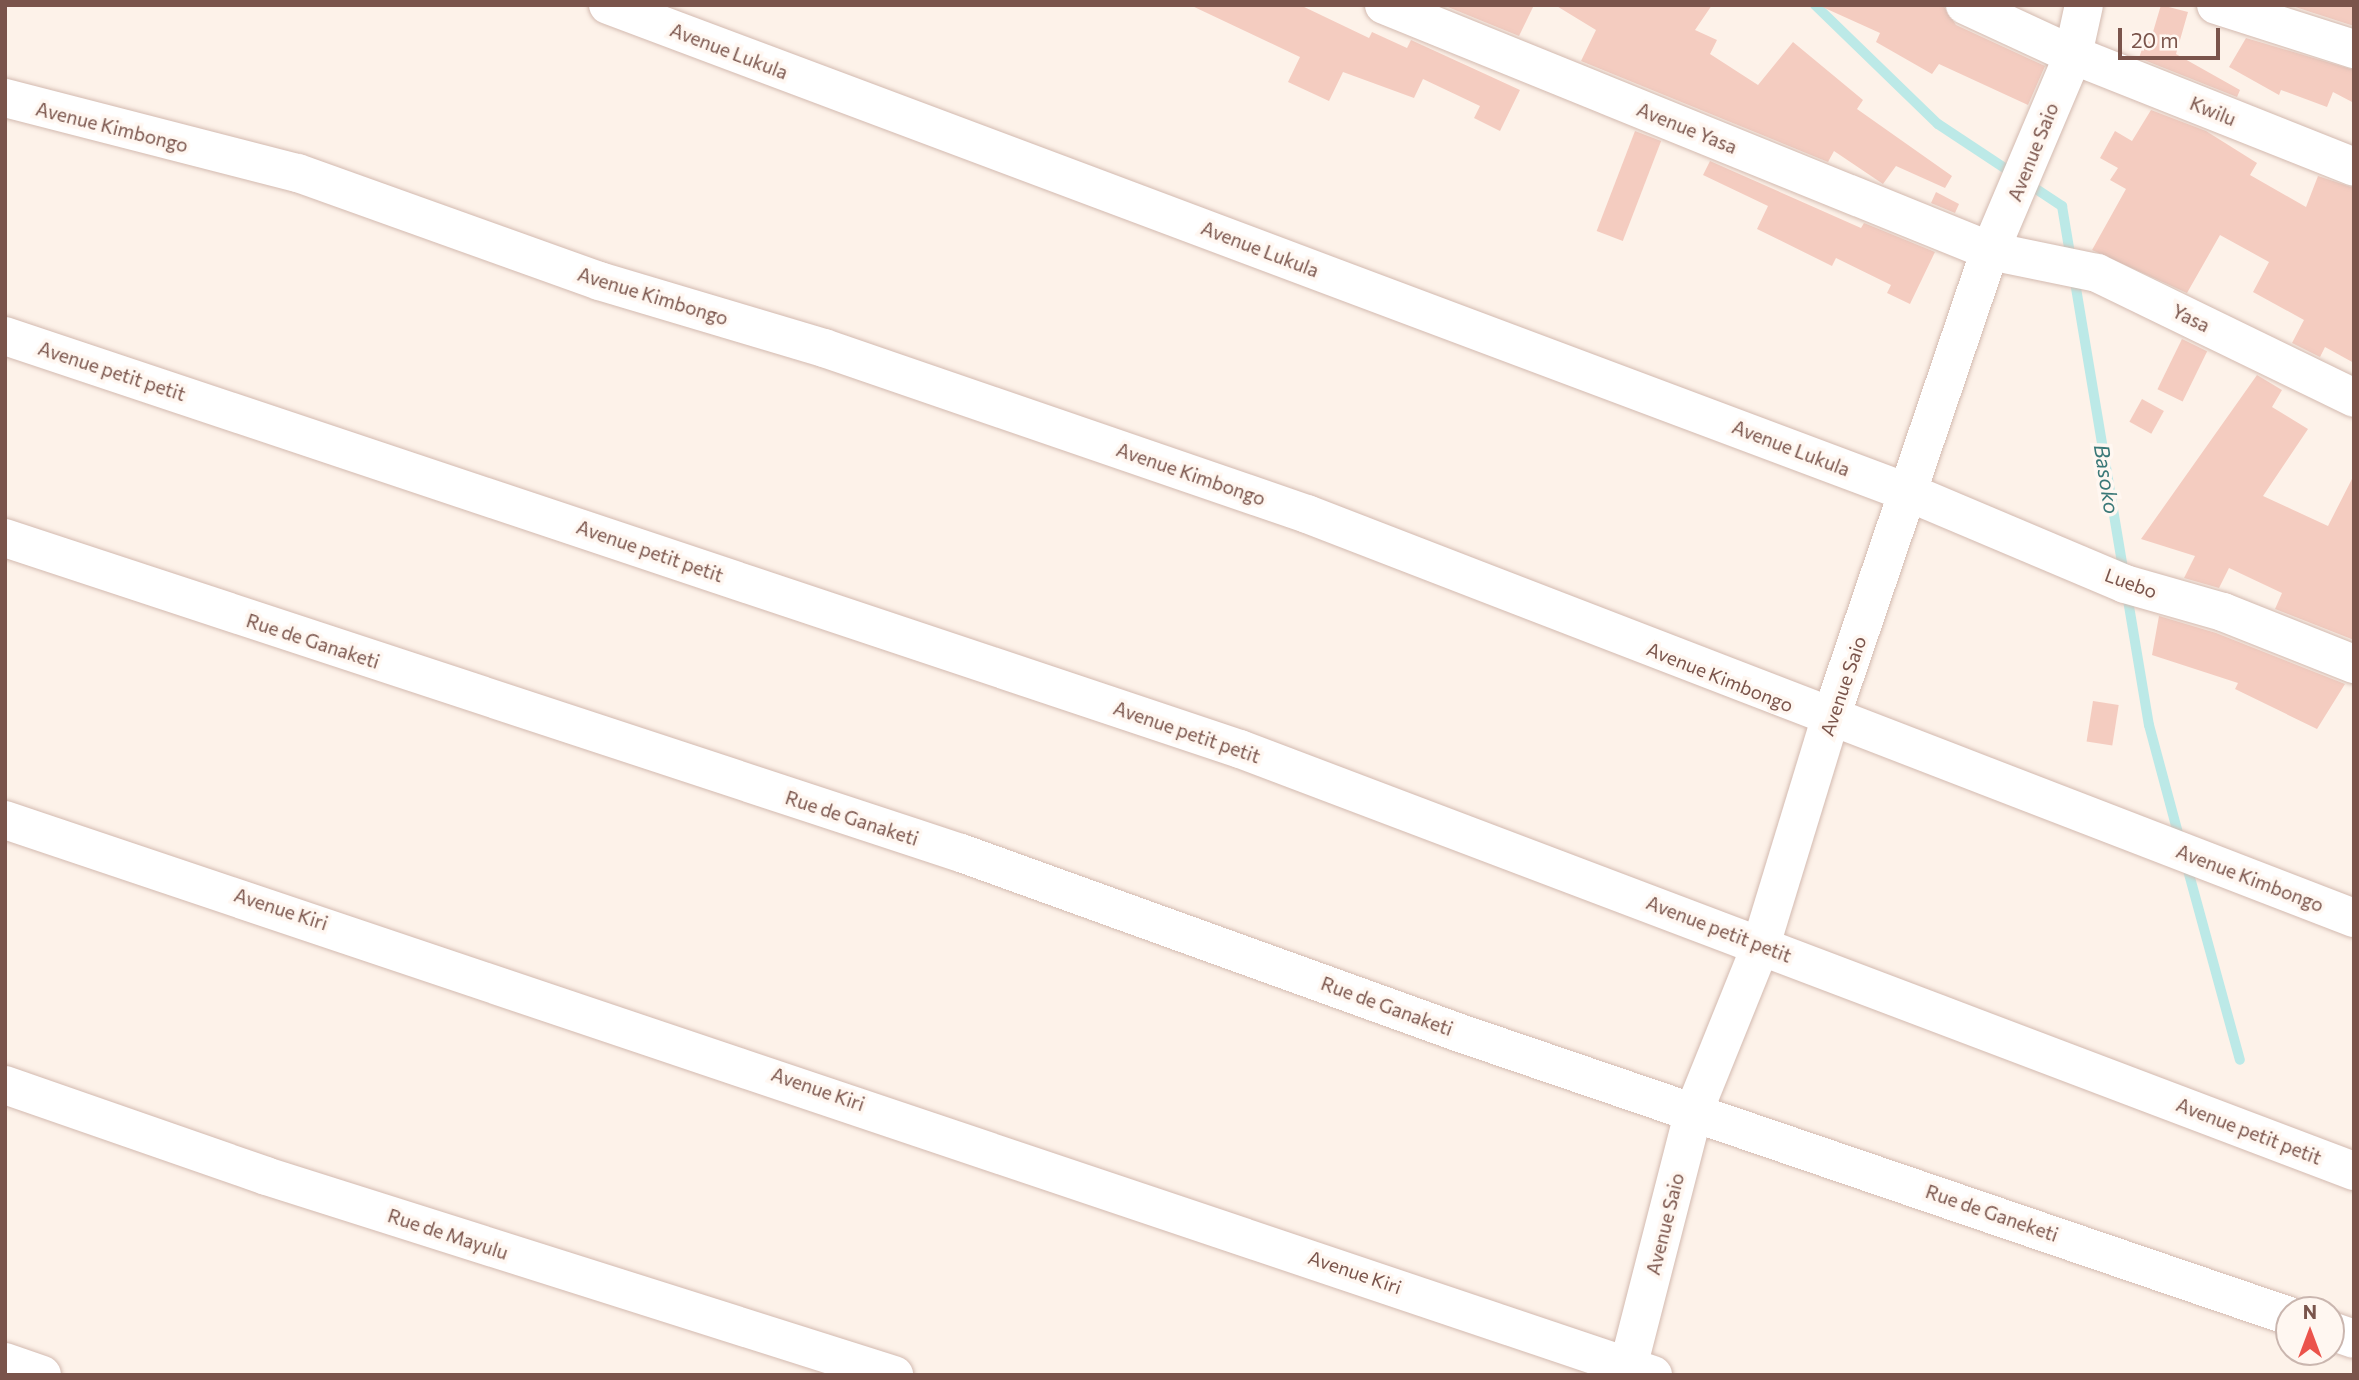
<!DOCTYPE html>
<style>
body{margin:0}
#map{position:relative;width:2359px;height:1380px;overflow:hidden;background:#fdf2e9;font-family:Commissioner,sans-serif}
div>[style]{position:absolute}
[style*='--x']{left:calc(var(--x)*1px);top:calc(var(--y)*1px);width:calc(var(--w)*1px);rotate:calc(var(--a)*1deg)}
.stream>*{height:10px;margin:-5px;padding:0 5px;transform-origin:5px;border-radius:5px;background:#bce9e7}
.building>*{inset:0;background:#f4ccc0;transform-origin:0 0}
.roads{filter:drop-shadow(0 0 2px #d3bab0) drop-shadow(0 0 2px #d3bab0)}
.minor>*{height:38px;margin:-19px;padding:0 19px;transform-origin:19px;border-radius:19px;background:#fff}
span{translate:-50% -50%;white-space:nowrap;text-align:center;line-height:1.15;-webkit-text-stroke:7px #fff7f1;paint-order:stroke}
.street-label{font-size:19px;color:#7a544b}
.water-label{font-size:21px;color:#3a7877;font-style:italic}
.frame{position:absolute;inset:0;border:7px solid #7a544b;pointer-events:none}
.north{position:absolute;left:2275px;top:1296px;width:70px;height:70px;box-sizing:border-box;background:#fff7f1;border:2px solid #cab6af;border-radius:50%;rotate:0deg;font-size:19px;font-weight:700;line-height:28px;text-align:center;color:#7a544b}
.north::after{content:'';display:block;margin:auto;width:24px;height:32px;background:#eb534b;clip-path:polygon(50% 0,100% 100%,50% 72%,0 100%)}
.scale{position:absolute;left:2118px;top:28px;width:102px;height:32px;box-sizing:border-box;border:4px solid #7a544b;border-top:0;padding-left:9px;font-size:21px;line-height:24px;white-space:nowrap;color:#7a544b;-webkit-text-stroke:5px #fff7f1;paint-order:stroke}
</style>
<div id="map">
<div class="stream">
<i style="--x:1815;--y:5;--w:171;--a:44.1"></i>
<i style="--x:1938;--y:124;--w:149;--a:33.5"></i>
<i style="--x:2062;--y:206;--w:55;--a:80.5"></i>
<i style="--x:2074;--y:276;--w:302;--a:80.5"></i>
<i style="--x:2127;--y:594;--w:133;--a:80.5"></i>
<i style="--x:2149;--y:725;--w:120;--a:75"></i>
<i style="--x:2186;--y:863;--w:204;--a:74.7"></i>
</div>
<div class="building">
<i style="clip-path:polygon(1190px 5px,1300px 5px,1369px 38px,1372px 32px,1407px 48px,1411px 40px,1520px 90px,1500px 131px,1474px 118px,1480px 106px,1423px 79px,1414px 98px,1343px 72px,1329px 101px,1288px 82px,1300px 57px)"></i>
<i style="clip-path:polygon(1443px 5px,1534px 5px,1519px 36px)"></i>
<i style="clip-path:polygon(1555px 5px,1712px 5px,1695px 30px,1717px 40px,1710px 54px,1758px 85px,1793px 42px,1863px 100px,1857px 109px,1952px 176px,1945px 188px,1896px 166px,1883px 184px,1834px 151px,1828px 162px,1581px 61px,1596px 30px)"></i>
<i style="clip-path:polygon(1818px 5px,1943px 5px,1956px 25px,2045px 66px,2028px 105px,1939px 64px,1932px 74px,1876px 42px,1880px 33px)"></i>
<i style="clip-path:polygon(2161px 5px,2188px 12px,2176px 54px,2240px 90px,2237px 97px,2139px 58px,2145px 40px,2150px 42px)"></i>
<i style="clip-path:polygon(2289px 5px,2354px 5px,2354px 26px)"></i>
<i style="clip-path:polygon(2246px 38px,2354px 70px,2354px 103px,2333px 92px,2327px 107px,2281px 90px,2279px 95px,2229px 67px)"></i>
<i style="clip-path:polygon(2151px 110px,2206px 131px,2257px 163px,2250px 175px,2306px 207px,2318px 176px,2354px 188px,2354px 363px,2325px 347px,2320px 357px,2292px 343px,2304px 320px,2253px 292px,2269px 262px,2220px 235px,2187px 293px,2092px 250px,2126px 189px,2110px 180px,2118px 168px,2100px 158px,2115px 131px,2132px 141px)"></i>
<i style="left:1635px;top:131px;width:28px;height:107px;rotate:21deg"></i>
<i style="clip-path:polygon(1710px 161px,1861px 228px,1864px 223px,1935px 252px,1910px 304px,1887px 293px,1891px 285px,1836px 258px,1832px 266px,1757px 229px,1768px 206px,1703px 175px)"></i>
<i style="clip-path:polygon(1936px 192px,1959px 204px,1955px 213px,1931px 203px)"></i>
<i style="left:2182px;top:339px;width:28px;height:56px;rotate:26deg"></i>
<i style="clip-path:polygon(2257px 375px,2282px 390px,2272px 407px,2308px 429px,2263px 496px,2328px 526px,2354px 475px,2354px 640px,2275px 609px,2282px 593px,2229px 568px,2219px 588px,2184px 578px,2195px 556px,2141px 539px)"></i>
<i style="left:2142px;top:399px;width:25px;height:26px;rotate:29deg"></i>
<i style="clip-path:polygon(2159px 616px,2216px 633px,2345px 684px,2317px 729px,2235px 689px,2238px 683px,2152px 655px)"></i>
<i style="left:2093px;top:701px;width:26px;height:41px;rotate:9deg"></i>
</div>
<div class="roads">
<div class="minor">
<i style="--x:608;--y:5;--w:1393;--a:20.56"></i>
<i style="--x:1912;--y:494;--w:231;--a:22.9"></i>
<i style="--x:2125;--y:584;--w:102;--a:15.9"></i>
<i style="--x:2223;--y:612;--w:141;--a:21.7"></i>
<i style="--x:1384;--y:5;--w:654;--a:22.09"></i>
<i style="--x:1990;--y:251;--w:109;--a:11.6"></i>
<i style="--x:2097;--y:273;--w:286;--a:25.9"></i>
<i style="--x:1965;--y:5;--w:119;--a:24.8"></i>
<i style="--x:2073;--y:55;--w:302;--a:21.7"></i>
<i style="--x:2216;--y:5;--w:145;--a:17.7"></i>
<i style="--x:5;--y:98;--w:302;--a:14.4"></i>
<i style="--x:298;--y:173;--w:320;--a:19.7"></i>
<i style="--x:599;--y:281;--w:235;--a:16.6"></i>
<i style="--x:824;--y:348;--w:511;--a:18.97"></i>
<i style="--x:1307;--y:514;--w:1122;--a:21.1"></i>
<i style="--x:5;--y:336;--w:1302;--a:18.49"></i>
<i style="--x:1240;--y:749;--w:1191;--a:20.75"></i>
<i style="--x:5;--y:538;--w:1007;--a:18.24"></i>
<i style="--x:961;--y:853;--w:527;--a:19.84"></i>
<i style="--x:1457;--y:1032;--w:879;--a:18.85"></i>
<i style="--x:5;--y:820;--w:1739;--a:18.61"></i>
<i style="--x:5;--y:1085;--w:276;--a:19.2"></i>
<i style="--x:266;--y:1176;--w:659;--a:17.58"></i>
<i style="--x:2331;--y:1331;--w:24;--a:19"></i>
<i style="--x:5;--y:1362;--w:39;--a:19"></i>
<i style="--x:1626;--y:1375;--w:273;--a:-75.6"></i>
<i style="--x:1694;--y:1111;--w:179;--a:-68"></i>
<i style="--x:1761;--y:945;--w:235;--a:-73"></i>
<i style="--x:1830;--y:720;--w:496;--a:-71.2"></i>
<i style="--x:1990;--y:251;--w:213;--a:-67"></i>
<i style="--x:2073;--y:55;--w:51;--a:-77.6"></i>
</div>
</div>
<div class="street-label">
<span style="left:729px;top:51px;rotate:21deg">Avenue Lukula</span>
<span style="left:2213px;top:111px;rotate:22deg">Kwilu</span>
<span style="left:112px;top:127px;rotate:14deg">Avenue Kimbongo</span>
<span style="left:1687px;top:128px;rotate:22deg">Avenue Yasa</span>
<span style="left:2033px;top:152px;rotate:-68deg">Avenue Saio</span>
<span style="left:1260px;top:249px;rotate:21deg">Avenue Lukula</span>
<span style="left:653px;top:296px;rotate:17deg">Avenue Kimbongo</span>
<span style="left:2191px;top:318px;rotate:26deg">Yasa</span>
<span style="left:112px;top:371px;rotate:18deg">Avenue petit petit</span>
<span style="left:1791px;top:448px;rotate:21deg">Avenue Lukula</span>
<span style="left:1191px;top:474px;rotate:19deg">Avenue Kimbongo</span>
<span style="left:650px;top:551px;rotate:19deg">Avenue petit petit</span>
<span style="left:2131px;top:583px;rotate:20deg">Luebo</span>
<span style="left:313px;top:641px;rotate:18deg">Rue de Ganaketi</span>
<span style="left:1720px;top:677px;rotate:22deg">Avenue Kimbongo</span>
<span style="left:1843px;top:686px;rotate:-71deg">Avenue Saio</span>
<span style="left:1187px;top:732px;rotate:19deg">Avenue petit petit</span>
<span style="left:852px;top:818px;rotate:18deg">Rue de Ganaketi</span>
<span style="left:2250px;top:878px;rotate:21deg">Avenue Kimbongo</span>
<span style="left:281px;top:909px;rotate:18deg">Avenue Kiri</span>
<span style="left:1719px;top:929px;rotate:21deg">Avenue petit petit</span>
<span style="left:1387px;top:1006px;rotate:20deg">Rue de Ganaketi</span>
<span style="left:818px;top:1089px;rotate:19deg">Avenue Kiri</span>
<span style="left:2249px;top:1131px;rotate:21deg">Avenue petit petit</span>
<span style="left:1992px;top:1213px;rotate:19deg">Rue de Ganeketi</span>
<span style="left:1665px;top:1224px;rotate:-76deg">Avenue Saio</span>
<span style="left:448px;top:1234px;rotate:18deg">Rue de Mayulu</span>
<span style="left:1355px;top:1272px;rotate:19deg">Avenue Kiri</span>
</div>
<div class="water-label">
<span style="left:2107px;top:479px;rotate:81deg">Basoko</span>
</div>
<div class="frame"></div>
<div class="north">N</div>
<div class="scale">20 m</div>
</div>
